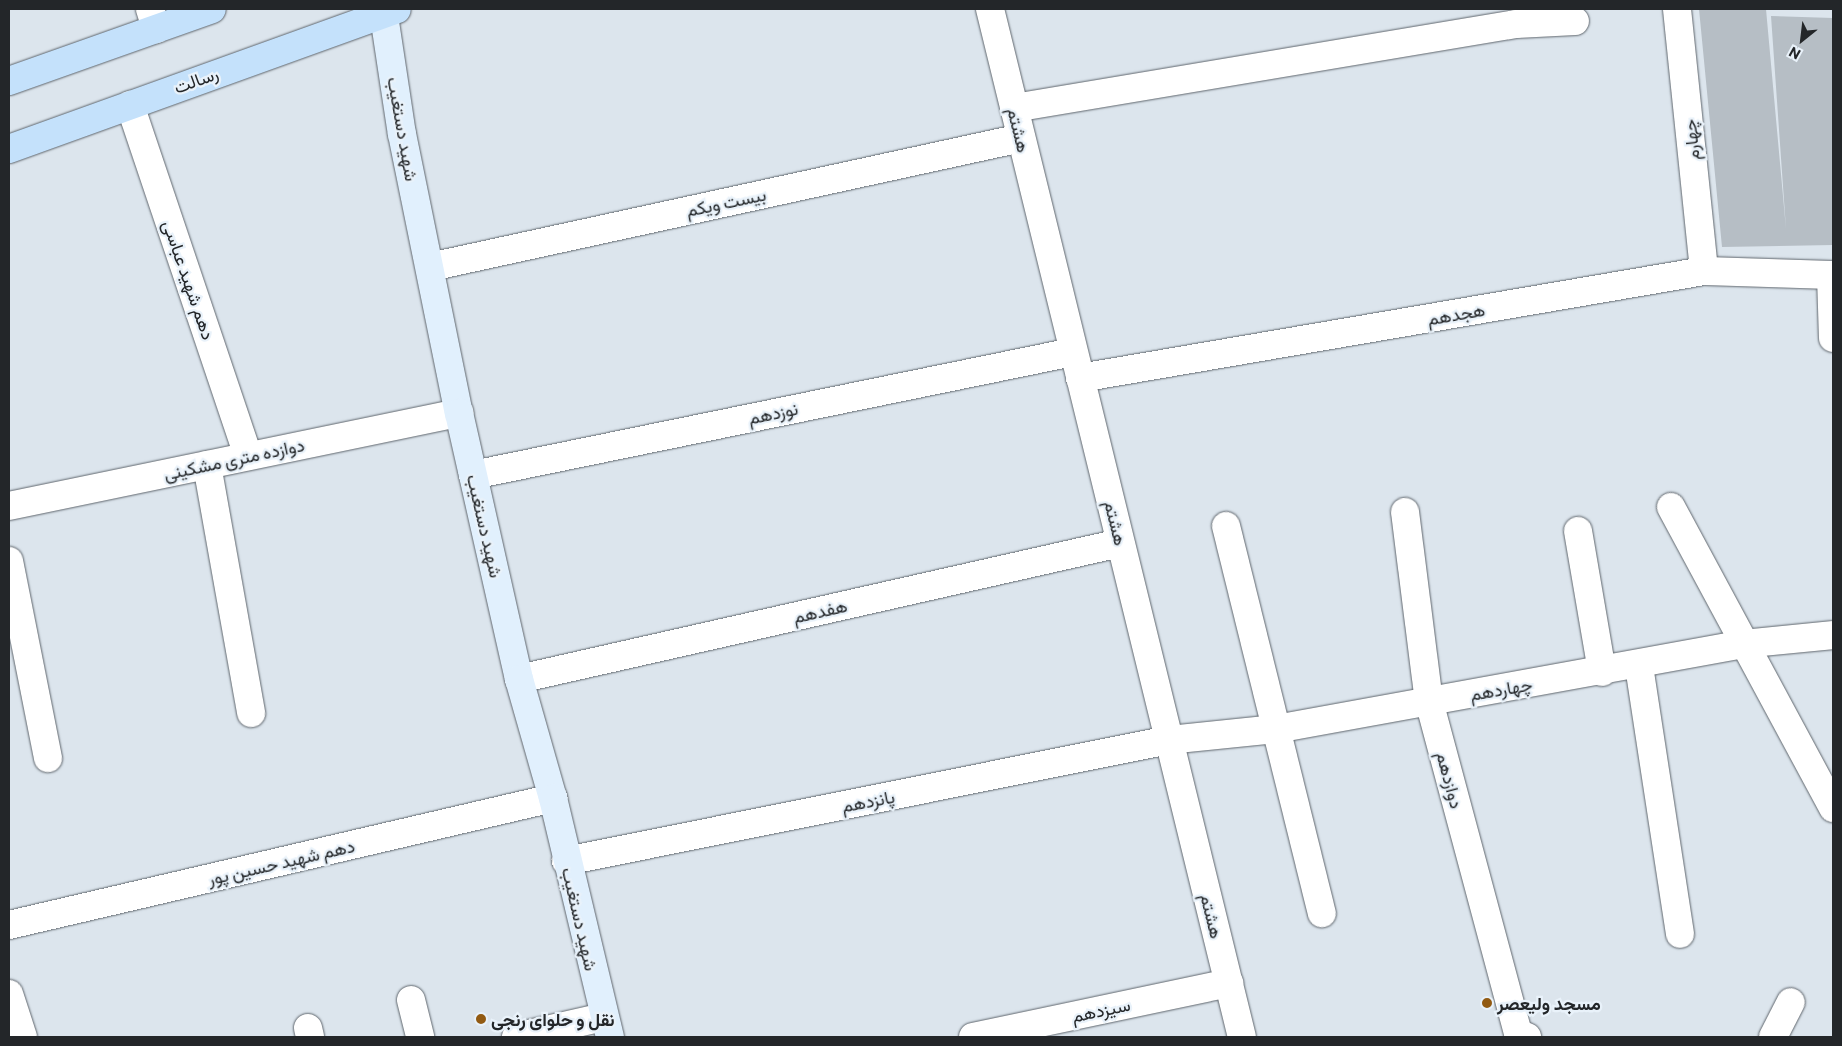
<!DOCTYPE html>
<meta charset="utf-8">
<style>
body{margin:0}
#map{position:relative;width:1842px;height:1046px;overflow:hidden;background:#dce5ed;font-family:Commissioner,Vazirmatn,sans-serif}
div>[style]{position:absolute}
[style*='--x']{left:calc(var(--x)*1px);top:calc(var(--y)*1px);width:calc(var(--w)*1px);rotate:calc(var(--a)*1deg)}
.building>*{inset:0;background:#b6bec5}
.roads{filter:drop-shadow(0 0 1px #5f666d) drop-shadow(0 0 1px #5f666d)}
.street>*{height:28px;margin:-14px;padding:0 14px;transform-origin:14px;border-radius:14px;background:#fff}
.secondary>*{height:28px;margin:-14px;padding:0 14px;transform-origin:14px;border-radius:14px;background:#e1f0fd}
.primary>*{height:28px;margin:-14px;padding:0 14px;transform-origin:14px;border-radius:14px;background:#c4e1fb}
.dots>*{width:14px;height:14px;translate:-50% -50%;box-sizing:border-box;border:2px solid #e9f2fa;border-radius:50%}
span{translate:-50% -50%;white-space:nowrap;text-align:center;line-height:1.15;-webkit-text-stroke:4.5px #e9f2fa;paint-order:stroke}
.street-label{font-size:18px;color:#232629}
.poi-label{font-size:18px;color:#232629;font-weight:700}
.left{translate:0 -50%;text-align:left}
.frame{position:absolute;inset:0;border:10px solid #232629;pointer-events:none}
.north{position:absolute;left:1777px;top:15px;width:50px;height:50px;-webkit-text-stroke:4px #e9f2fa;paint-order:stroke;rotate:209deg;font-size:14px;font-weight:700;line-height:20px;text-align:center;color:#232629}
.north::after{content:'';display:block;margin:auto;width:18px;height:22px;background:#232629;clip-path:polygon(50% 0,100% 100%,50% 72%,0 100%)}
</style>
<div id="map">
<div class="building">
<i style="clip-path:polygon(1699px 9px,1766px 9px,1786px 229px,1771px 16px,1833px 18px,1833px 245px,1722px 247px)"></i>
</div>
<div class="roads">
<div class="street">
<i style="--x:150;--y:9;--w:21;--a:73"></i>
<i style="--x:990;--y:9;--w:1058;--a:76.23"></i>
<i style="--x:1677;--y:9;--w:263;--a:84.1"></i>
<i style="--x:130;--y:105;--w:370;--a:71.4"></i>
<i style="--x:1014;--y:108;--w:509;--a:-9.5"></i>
<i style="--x:1516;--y:24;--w:59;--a:-2.9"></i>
<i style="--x:430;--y:267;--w:605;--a:-12.31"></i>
<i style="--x:1831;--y:275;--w:63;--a:88.2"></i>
<i style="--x:1080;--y:378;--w:633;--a:-9.73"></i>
<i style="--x:1704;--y:271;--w:129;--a:1.8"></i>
<i style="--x:207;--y:465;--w:252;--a:79.9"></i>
<i style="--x:473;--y:475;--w:612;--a:-11.59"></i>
<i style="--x:9;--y:506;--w:460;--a:-11.7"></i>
<i style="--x:1671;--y:507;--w:342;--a:61.7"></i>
<i style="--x:1405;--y:512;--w:191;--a:82.8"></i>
<i style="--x:1429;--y:701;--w:344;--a:75"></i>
<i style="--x:1518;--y:1033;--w:10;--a:24"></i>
<i style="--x:1226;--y:526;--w:399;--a:76.1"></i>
<i style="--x:1578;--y:531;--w:143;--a:80.3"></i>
<i style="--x:9;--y:561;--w:201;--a:78.8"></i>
<i style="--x:1639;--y:666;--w:271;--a:81.3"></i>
<i style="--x:519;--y:679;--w:616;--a:-12.75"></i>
<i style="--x:566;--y:861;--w:615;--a:-11.35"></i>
<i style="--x:1169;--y:740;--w:108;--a:-5.9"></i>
<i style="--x:1276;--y:729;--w:474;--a:-10.3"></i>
<i style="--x:1742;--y:644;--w:91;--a:-5.6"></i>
<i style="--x:9;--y:925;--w:559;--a:-13.14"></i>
<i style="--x:9;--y:994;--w:45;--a:72"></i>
<i style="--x:411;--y:1000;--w:38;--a:76"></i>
<i style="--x:308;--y:1028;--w:9;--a:77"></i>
<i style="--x:516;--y:1037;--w:89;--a:-12.9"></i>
<i style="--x:973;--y:1037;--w:262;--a:-11.9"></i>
<i style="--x:1773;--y:1037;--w:39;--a:-63"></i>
</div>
<div class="secondary">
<i style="--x:383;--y:9;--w:126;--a:81.4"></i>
<i style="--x:402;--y:134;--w:285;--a:78.5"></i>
<i style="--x:459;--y:413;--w:273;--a:77.3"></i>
<i style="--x:519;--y:679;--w:124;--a:74.1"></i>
<i style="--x:553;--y:798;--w:246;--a:76.6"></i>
</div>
<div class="primary">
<i style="--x:9;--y:81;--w:215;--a:-19.5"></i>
<i style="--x:9;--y:149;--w:412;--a:-19.8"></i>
</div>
</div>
<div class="dots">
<i style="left:1487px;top:1003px;background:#925a12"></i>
<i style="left:481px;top:1019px;background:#925a12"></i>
</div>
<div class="street-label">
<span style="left:196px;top:80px;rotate:-20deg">رسالت</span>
<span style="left:403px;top:129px;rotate:80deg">شهید دستغیب</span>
<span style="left:1019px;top:130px;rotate:76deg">هشتم</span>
<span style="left:1691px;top:140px;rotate:-96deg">چهارم</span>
<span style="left:726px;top:202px;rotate:-12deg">بیست ویکم</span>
<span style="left:189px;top:280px;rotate:71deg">دهم شهید عباسی</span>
<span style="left:1456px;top:314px;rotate:-10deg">هجدهم</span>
<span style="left:773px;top:413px;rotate:-12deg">نوزدهم</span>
<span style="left:234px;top:459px;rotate:-12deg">دوازده متری مشکینی</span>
<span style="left:1116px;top:523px;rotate:76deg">هشتم</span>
<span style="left:485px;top:526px;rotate:77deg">شهید دستغیب</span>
<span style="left:820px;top:611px;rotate:-13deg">هفدهم</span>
<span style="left:1501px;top:689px;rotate:-10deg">چهاردهم</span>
<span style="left:1450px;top:780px;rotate:75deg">دوازدهم</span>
<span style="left:868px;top:801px;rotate:-11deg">پانزدهم</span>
<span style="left:281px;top:862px;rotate:-13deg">دهم شهید حسین پور</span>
<span style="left:1212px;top:916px;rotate:76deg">هشتم</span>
<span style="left:580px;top:919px;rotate:77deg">شهید دستغیب</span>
<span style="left:1101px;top:1010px;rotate:-12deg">سیزدهم</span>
</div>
<div class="poi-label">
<span class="left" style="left:1497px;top:1003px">مسجد ولیعصر</span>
<span class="left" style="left:491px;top:1019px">نقل و حلوای رنجی</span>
</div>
<div class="frame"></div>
<div class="north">N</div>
</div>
